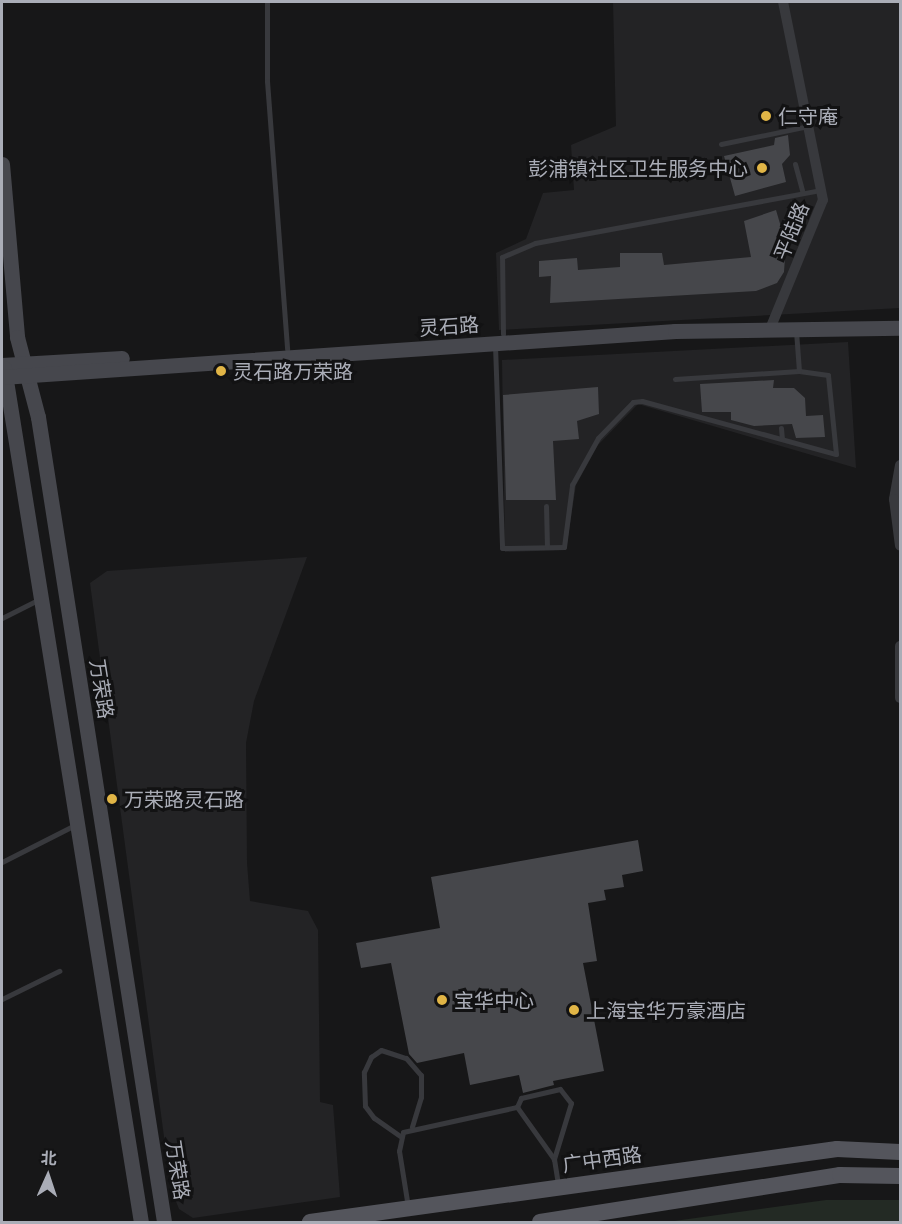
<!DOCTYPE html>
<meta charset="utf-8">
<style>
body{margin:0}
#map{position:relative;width:902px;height:1224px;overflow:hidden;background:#171718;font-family:Barlow,"Noto Sans SC",sans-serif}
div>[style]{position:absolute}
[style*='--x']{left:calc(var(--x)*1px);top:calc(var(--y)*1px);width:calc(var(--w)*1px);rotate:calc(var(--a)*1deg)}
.built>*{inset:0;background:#232325}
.green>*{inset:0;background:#232a24}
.building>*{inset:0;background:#46474b}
.service>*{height:5px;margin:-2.5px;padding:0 2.5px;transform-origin:2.5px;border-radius:2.5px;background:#38393d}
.minor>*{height:10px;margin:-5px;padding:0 5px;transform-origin:5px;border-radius:5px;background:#38393d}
.secondary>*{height:15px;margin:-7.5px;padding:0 7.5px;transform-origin:7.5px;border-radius:7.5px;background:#46474d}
.primary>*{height:16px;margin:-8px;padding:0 8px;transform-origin:8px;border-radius:8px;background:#54555c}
.dots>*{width:16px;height:16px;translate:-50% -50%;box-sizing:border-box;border:3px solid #121213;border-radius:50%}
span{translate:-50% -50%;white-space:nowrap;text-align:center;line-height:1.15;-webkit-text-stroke:6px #121213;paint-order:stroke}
.poi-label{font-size:20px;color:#aaadb7}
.left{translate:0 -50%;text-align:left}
.right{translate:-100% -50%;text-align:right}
.street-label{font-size:20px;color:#aaadb7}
.frame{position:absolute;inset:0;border:3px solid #aaadb7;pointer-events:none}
.north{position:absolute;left:18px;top:1146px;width:60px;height:60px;-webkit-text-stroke:4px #121213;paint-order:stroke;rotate:3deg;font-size:16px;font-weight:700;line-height:24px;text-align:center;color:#aaadb7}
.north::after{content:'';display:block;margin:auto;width:21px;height:27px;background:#aaadb7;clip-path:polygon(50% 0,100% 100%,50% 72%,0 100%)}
</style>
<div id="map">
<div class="built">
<i style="clip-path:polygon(613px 2px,900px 2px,900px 308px,499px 330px,496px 253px,526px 239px,543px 193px,574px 190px,571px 145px,616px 126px)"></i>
<i style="clip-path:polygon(848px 342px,856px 468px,638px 404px,598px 445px,576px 485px,566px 550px,505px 552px,502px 360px)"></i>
<i style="clip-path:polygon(307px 557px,254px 701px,246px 743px,247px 863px,250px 901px,308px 911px,318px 930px,320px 1102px,333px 1105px,340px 1197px,193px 1218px,179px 1209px,171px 1189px,90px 583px,107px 571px)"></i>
</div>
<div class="green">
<i style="clip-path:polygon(826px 1200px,900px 1200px,900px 1222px,667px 1222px)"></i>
</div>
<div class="building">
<i style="clip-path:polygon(788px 135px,790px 155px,782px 164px,786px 182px,735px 196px,724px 156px,774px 145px,775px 138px)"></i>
<i style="clip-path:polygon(776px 210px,786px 244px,784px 272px,777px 283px,756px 291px,550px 303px,551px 276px,539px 277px,539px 261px,577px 258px,578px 270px,620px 267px,620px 253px,662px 253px,664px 265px,751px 257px,744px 221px)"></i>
<i style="clip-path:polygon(774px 380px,773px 388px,794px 388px,805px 398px,806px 416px,823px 415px,825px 437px,796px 438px,792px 424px,754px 426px,731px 420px,731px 412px,702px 412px,700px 384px)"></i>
<i style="clip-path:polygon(598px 387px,599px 414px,577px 421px,579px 439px,553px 441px,556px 500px,506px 500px,503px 395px)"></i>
<i style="clip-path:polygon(638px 840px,643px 871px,622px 875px,624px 887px,604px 890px,606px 900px,588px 903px,597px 961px,583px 963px,604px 1071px,553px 1081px,554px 1085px,523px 1093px,519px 1075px,470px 1085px,464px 1053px,417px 1063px,409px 1054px,391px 963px,361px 968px,356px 943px,440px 928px,431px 877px)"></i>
</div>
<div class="service">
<i style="--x:267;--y:2;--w:79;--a:90"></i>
<i style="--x:267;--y:81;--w:269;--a:85.7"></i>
<i style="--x:721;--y:144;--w:90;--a:-11.6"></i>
<i style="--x:795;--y:164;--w:30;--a:75"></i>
<i style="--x:503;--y:334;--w:77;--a:-90.7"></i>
<i style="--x:502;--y:257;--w:36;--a:-23"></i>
<i style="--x:535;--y:243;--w:290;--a:-10.5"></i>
<i style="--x:495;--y:345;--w:203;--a:88"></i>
<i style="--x:502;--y:548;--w:62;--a:-0.9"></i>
<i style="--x:564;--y:547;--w:63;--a:-82.6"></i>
<i style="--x:572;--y:485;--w:54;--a:-61"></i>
<i style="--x:598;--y:438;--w:50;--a:-45.8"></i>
<i style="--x:633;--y:402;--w:9;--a:-6"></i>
<i style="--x:642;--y:401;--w:201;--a:15.3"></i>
<i style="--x:836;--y:454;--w:79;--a:-95.8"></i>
<i style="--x:828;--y:375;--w:29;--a:-172"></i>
<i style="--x:675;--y:379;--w:124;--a:-3.7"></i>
<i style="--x:799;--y:371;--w:40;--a:-94.3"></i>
<i style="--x:781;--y:428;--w:11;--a:85"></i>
<i style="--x:546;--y:506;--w:41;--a:88.6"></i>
<i style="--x:2;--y:618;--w:40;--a:-26.6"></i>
<i style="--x:2;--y:862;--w:84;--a:-26.9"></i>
<i style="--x:2;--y:999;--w:64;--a:-26.2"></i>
<i style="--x:400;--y:1136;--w:32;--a:-145"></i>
<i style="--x:374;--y:1118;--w:15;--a:-127"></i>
<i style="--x:365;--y:1106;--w:34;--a:-92"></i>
<i style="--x:364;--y:1072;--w:17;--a:-65"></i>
<i style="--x:371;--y:1057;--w:12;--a:-35"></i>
<i style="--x:381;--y:1050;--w:26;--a:18"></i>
<i style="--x:406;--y:1058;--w:23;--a:49"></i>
<i style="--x:421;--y:1075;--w:22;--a:90"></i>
<i style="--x:421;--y:1097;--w:31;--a:107"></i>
<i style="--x:554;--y:1159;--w:64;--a:-125.4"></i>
<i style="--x:517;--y:1107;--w:10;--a:-66"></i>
<i style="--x:521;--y:1098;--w:40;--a:-13"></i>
<i style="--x:560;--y:1089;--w:18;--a:52"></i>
<i style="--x:571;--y:1103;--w:59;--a:106.9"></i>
<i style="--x:554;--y:1159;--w:25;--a:81"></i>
<i style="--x:408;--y:1207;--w:57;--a:-99.1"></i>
<i style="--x:399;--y:1151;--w:19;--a:-78"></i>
<i style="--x:403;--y:1132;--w:117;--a:-12.4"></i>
</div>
<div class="minor">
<i style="--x:770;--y:329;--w:139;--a:-67.7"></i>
<i style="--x:823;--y:200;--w:202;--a:-101.4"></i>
<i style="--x:900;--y:465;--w:35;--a:100"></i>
<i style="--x:894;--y:499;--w:47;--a:82.7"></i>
<i style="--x:900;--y:646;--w:52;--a:90"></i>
</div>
<div class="secondary">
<i style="--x:2;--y:164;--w:174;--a:85"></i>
<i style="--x:17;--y:337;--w:83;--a:75.3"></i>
<i style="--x:38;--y:417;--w:815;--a:81.1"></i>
<i style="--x:2;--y:365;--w:120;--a:-3.3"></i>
<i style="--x:4;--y:368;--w:865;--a:80.89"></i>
<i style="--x:2;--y:377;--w:675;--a:-3.91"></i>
<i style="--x:675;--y:331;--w:225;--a:-0.8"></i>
</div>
<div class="primary">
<i style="--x:310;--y:1222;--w:532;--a:-7.89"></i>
<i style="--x:837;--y:1149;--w:63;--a:2.7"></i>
<i style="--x:540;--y:1222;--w:304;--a:-8.9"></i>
<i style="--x:840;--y:1175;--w:60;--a:1"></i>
</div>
<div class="dots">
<i style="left:766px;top:116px;background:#e1b546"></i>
<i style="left:762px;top:168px;background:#e1b546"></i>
<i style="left:221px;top:371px;background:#e1b546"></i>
<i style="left:112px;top:799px;background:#e1b546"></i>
<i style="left:442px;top:1000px;background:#e1b546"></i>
<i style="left:574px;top:1010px;background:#e1b546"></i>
</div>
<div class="poi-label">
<span class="left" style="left:778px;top:116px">仁守庵</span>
<span class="right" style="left:748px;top:168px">彭浦镇社区卫生服务中心</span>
<span class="left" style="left:233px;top:371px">灵石路万荣路</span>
<span class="left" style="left:124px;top:799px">万荣路灵石路</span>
<span class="left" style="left:454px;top:1000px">宝华中心</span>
<span class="left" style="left:586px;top:1010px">上海宝华万豪酒店</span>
</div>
<div class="street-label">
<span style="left:791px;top:231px;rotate:-68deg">平陆路</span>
<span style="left:449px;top:326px;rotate:-4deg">灵石路</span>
<span style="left:102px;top:689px;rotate:81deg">万荣路</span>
<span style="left:602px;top:1159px;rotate:-8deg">广中西路</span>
<span style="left:178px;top:1170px;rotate:81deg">万荣路</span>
</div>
<div class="frame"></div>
<div class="north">北</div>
</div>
